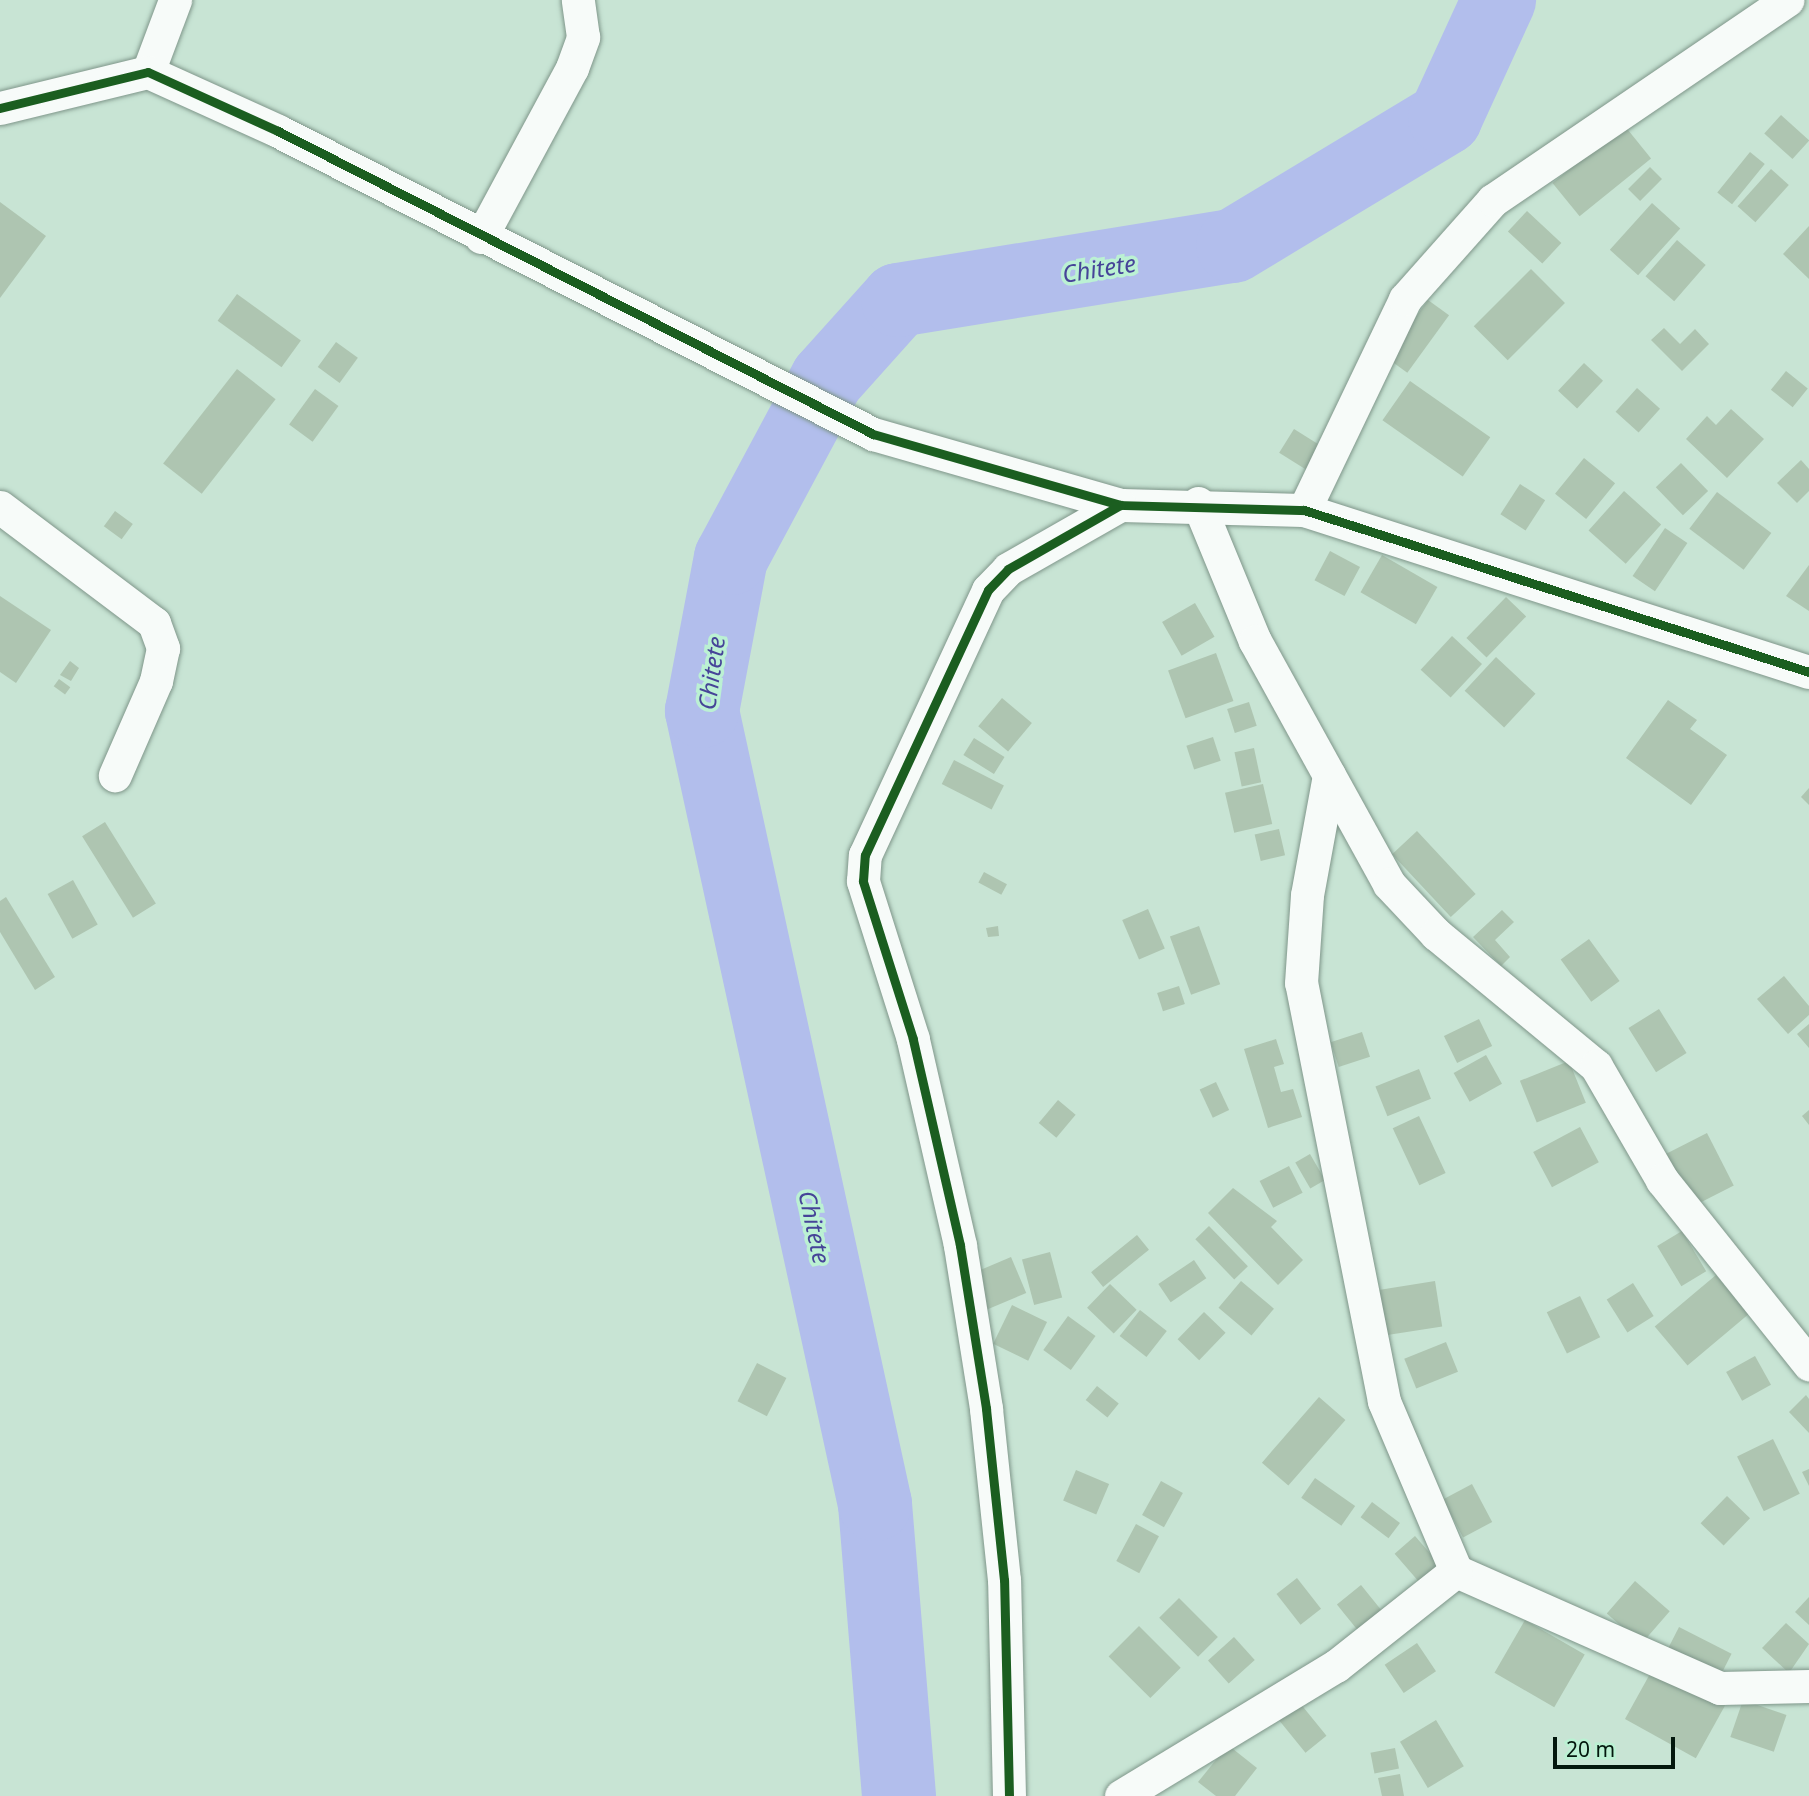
<!DOCTYPE html>
<style>
body{margin:0}
#map{position:relative;width:1809px;height:1796px;overflow:hidden;background:#c8e4d4;font-family:"Noto Sans",sans-serif}
div>[style]{position:absolute}
[style*='--x']{left:calc(var(--x)*1px);top:calc(var(--y)*1px);width:calc(var(--w)*1px);rotate:calc(var(--a)*1deg)}
.river>*{height:74px;margin:-37px;padding:0 37px;transform-origin:37px;border-radius:37px;background:#b2beec}
.building>*{inset:0;background:#aec5b1;transform-origin:0 0}
.roads{filter:drop-shadow(0 0 2px #7f968a) drop-shadow(0 0 2px #7f968a)}
.minor>*{height:33px;margin:-16.5px;padding:0 16.5px;transform-origin:16.5px;border-radius:16.5px;background:#f7fbf9}
.cycleway>*{height:9px;margin:-4.5px;padding:0 4.5px;transform-origin:4.5px;border-radius:4.5px;background:#1b5e20}
span{translate:-50% -50%;white-space:nowrap;text-align:center;line-height:1.15;-webkit-text-stroke:7px #bbf1d3;paint-order:stroke}
.water-label{font-size:24px;color:#464498;font-style:italic}
.scale{position:absolute;left:1553px;top:1737px;width:122px;height:32px;box-sizing:border-box;border:4px solid #03170d;border-top:0;padding-left:9px;font-size:21px;line-height:24px;white-space:nowrap;color:#03170d;-webkit-text-stroke:5px #bbf1d3;paint-order:stroke}
</style>
<div id="map">
<div class="river">
<i style="--x:899;--y:1796;--w:293;--a:-94.7"></i>
<i style="--x:875;--y:1504;--w:812;--a:-102.31"></i>
<i style="--x:702;--y:711;--w:156;--a:-79.3"></i>
<i style="--x:731;--y:558;--w:203;--a:-61.8"></i>
<i style="--x:827;--y:379;--w:106;--a:-48.1"></i>
<i style="--x:898;--y:300;--w:339;--a:-9.2"></i>
<i style="--x:1233;--y:246;--w:248;--a:-31.1"></i>
<i style="--x:1445;--y:118;--w:130;--a:-65.4"></i>
</div>
<div class="building">
<i style="left:1781px;top:115px;width:38px;height:25px;rotate:42deg"></i>
<i style="left:1624px;top:125px;width:43px;height:92px;rotate:51deg"></i>
<i style="left:1750px;top:152px;width:19px;height:52px;rotate:39deg"></i>
<i style="left:1650px;top:167px;width:17px;height:31px;rotate:45deg"></i>
<i style="left:1771px;top:169px;width:24px;height:50px;rotate:42deg"></i>
<i style="clip-path:polygon(0 202px,46px 236px,0 298px)"></i>
<i style="left:1652px;top:203px;width:38px;height:63px;rotate:42deg"></i>
<i style="left:1527px;top:211px;width:47px;height:28px;rotate:43deg"></i>
<i style="clip-path:polygon(1809px 226px,1809px 279px,1783px 254px)"></i>
<i style="left:1677px;top:240px;width:38px;height:48px;rotate:41deg"></i>
<i style="left:1531px;top:269px;width:48px;height:81px;rotate:45deg"></i>
<i style="left:237px;top:294px;width:79px;height:33px;rotate:36deg"></i>
<i style="left:1428px;top:300px;width:26px;height:71px;rotate:36deg"></i>
<i style="clip-path:polygon(1664px 328px,1680px 344px,1695px 329px,1709px 344px,1682px 371px,1651px 340px)"></i>
<i style="left:336px;top:342px;width:27px;height:31px;rotate:36deg"></i>
<i style="left:1584px;top:363px;width:26px;height:38px;rotate:43deg"></i>
<i style="left:237px;top:369px;width:49px;height:120px;rotate:38deg"></i>
<i style="left:1786px;top:371px;width:28px;height:24px;rotate:39deg"></i>
<i style="left:1410px;top:381px;width:98px;height:48px;rotate:35deg"></i>
<i style="left:1637px;top:388px;width:31px;height:32px;rotate:42deg"></i>
<i style="left:315px;top:389px;width:29px;height:44px;rotate:36deg"></i>
<i style="clip-path:polygon(1731px 409px,1764px 439px,1727px 478px,1686px 439px,1707px 416px,1716px 425px)"></i>
<i style="left:1294px;top:429px;width:32px;height:28px;rotate:32deg"></i>
<i style="left:1584px;top:458px;width:40px;height:46px;rotate:39deg"></i>
<i style="clip-path:polygon(1801px 460px,1809px 469px,1809px 491px,1797px 503px,1777px 483px)"></i>
<i style="left:1681px;top:463px;width:39px;height:35px;rotate:46deg"></i>
<i style="left:1520px;top:484px;width:30px;height:36px;rotate:33deg"></i>
<i style="left:1624px;top:491px;width:50px;height:53px;rotate:42deg"></i>
<i style="left:1717px;top:492px;width:68px;height:46px;rotate:37deg"></i>
<i style="left:115px;top:511px;width:22px;height:19px;rotate:36deg"></i>
<i style="left:1665px;top:528px;width:27px;height:58px;rotate:34deg"></i>
<i style="left:1330px;top:551px;width:34px;height:33px;rotate:28deg"></i>
<i style="left:1382px;top:555px;width:64px;height:43px;rotate:30deg"></i>
<i style="clip-path:polygon(1809px 565px,1809px 611px,1786px 596px)"></i>
<i style="clip-path:polygon(0 596px,51px 630px,16px 683px,0 672px)"></i>
<i style="left:1506px;top:597px;width:28px;height:57px;rotate:44deg"></i>
<i style="left:1195px;top:603px;width:39px;height:38px;rotate:60deg"></i>
<i style="left:1452px;top:636px;width:41px;height:46px;rotate:43deg"></i>
<i style="left:1216px;top:653px;width:51px;height:51px;rotate:70deg"></i>
<i style="left:1496px;top:657px;width:54px;height:46px;rotate:43deg"></i>
<i style="clip-path:polygon(70px 661px,79px 668px,71px 681px,60px 675px)"></i>
<i style="left:59px;top:679px;width:14px;height:9px;rotate:36deg"></i>
<i style="left:1002px;top:698px;width:39px;height:37px;rotate:40deg"></i>
<i style="clip-path:polygon(1668px 700px,1697px 720px,1690px 729px,1727px 755px,1691px 805px,1626px 758px)"></i>
<i style="left:1249px;top:702px;width:25px;height:23px;rotate:72deg"></i>
<i style="left:1213px;top:737px;width:25px;height:28px;rotate:72deg"></i>
<i style="left:974px;top:738px;width:36px;height:20px;rotate:32deg"></i>
<i style="left:1254px;top:748px;width:35px;height:20px;rotate:78deg"></i>
<i style="left:954px;top:760px;width:56px;height:27px;rotate:27deg"></i>
<i style="left:1263px;top:784px;width:41px;height:39px;rotate:77deg"></i>
<i style="clip-path:polygon(1809px 788px,1809px 805px,1801px 797px)"></i>
<i style="left:105px;top:822px;width:96px;height:27px;rotate:58deg"></i>
<i style="left:1279px;top:829px;width:27px;height:25px;rotate:77deg"></i>
<i style="left:1417px;top:831px;width:86px;height:34px;rotate:47deg"></i>
<i style="left:984px;top:872px;width:26px;height:12px;rotate:28deg"></i>
<i style="left:73px;top:880px;width:51px;height:29px;rotate:61deg"></i>
<i style="clip-path:polygon(6px 897px,55px 977px,35px 990px,0 932px,0 901px)"></i>
<i style="left:1148px;top:909px;width:43px;height:28px;rotate:67deg"></i>
<i style="clip-path:polygon(1502px 910px,1514px 922px,1495px 940px,1510px 957px,1501px 966px,1473px 937px)"></i>
<i style="clip-path:polygon(998px 926px,999px 936px,988px 937px,986px 928px)"></i>
<i style="left:1199px;top:926px;width:62px;height:31px;rotate:70deg"></i>
<i style="left:1589px;top:939px;width:52px;height:35px;rotate:54deg"></i>
<i style="clip-path:polygon(1784px 976px,1809px 1006px,1809px 1015px,1788px 1034px,1757px 999px)"></i>
<i style="left:1179px;top:986px;width:19px;height:23px;rotate:72deg"></i>
<i style="left:1659px;top:1009px;width:52px;height:36px;rotate:58deg"></i>
<i style="left:1479px;top:1019px;width:30px;height:39px;rotate:64deg"></i>
<i style="clip-path:polygon(1809px 1024px,1809px 1048px,1797px 1034px)"></i>
<i style="left:1362px;top:1032px;width:26px;height:33px;rotate:72deg"></i>
<i style="clip-path:polygon(1276px 1039px,1284px 1064px,1274px 1067px,1281px 1092px,1293px 1089px,1302px 1117px,1268px 1128px,1244px 1049px)"></i>
<i style="left:1486px;top:1055px;width:33px;height:37px;rotate:61deg"></i>
<i style="left:1569px;top:1061px;width:45px;height:53px;rotate:68deg"></i>
<i style="left:1419px;top:1069px;width:32px;height:47px;rotate:68deg"></i>
<i style="left:1216px;top:1082px;width:31px;height:18px;rotate:65deg"></i>
<i style="left:1058px;top:1100px;width:23px;height:30px;rotate:40deg"></i>
<i style="clip-path:polygon(1809px 1110px,1809px 1125px,1802px 1116px)"></i>
<i style="left:1419px;top:1116px;width:63px;height:29px;rotate:65deg"></i>
<i style="left:1580px;top:1127px;width:40px;height:53px;rotate:62deg"></i>
<i style="left:1707px;top:1133px;width:59px;height:49px;rotate:63deg"></i>
<i style="left:1310px;top:1154px;width:30px;height:17px;rotate:60deg"></i>
<i style="left:1289px;top:1166px;width:30px;height:33px;rotate:63deg"></i>
<i style="clip-path:polygon(1233px 1188px,1277px 1221px,1271px 1227px,1303px 1260px,1278px 1285px,1208px 1213px)"></i>
<i style="left:1209px;top:1226px;width:56px;height:19px;rotate:46deg"></i>
<i style="left:1682px;top:1231px;width:47px;height:29px;rotate:59deg"></i>
<i style="left:1137px;top:1235px;width:19px;height:59px;rotate:51deg"></i>
<i style="left:1050px;top:1252px;width:47px;height:29px;rotate:75deg"></i>
<i style="left:1011px;top:1257px;width:39px;height:47px;rotate:67deg"></i>
<i style="left:1194px;top:1260px;width:22px;height:43px;rotate:56deg"></i>
<i style="left:1716px;top:1275px;width:51px;height:80px;rotate:50deg"></i>
<i style="left:1241px;top:1281px;width:43px;height:35px;rotate:40deg"></i>
<i style="left:1435px;top:1281px;width:46px;height:57px;rotate:81deg"></i>
<i style="left:1633px;top:1283px;width:39px;height:31px;rotate:58deg"></i>
<i style="left:1110px;top:1284px;width:37px;height:33px;rotate:44deg"></i>
<i style="left:1580px;top:1296px;width:46px;height:37px;rotate:64deg"></i>
<i style="left:1012px;top:1305px;width:39px;height:43px;rotate:26deg"></i>
<i style="left:1140px;top:1310px;width:34px;height:33px;rotate:38deg"></i>
<i style="left:1204px;top:1312px;width:30px;height:38px;rotate:44deg"></i>
<i style="left:1068px;top:1316px;width:34px;height:42px;rotate:36deg"></i>
<i style="left:1446px;top:1342px;width:32px;height:45px;rotate:68deg"></i>
<i style="left:1755px;top:1356px;width:33px;height:33px;rotate:61deg"></i>
<i style="left:757px;top:1363px;width:33px;height:43px;rotate:27deg"></i>
<i style="left:1097px;top:1386px;width:28px;height:18px;rotate:39deg"></i>
<i style="clip-path:polygon(1806px 1395px,1809px 1399px,1809px 1433px,1789px 1412px)"></i>
<i style="left:1319px;top:1397px;width:35px;height:87px;rotate:41deg"></i>
<i style="left:1773px;top:1439px;width:61px;height:40px;rotate:64deg"></i>
<i style="clip-path:polygon(1809px 1469px,1809px 1486px,1802px 1472px)"></i>
<i style="left:1076px;top:1470px;width:36px;height:33px;rotate:23deg"></i>
<i style="left:1315px;top:1478px;width:49px;height:24px;rotate:35deg"></i>
<i style="left:1161px;top:1481px;width:25px;height:39px;rotate:29deg"></i>
<i style="left:1472px;top:1484px;width:43px;height:33px;rotate:62deg"></i>
<i style="left:1727px;top:1496px;width:32px;height:38px;rotate:44deg"></i>
<i style="left:1372px;top:1502px;width:35px;height:19px;rotate:37deg"></i>
<i style="left:1136px;top:1524px;width:26px;height:42px;rotate:28deg"></i>
<i style="left:1415px;top:1536px;width:37px;height:27px;rotate:49deg"></i>
<i style="left:1297px;top:1578px;width:39px;height:26px;rotate:52deg"></i>
<i style="left:1635px;top:1581px;width:46px;height:43px;rotate:41deg"></i>
<i style="left:1361px;top:1585px;width:43px;height:31px;rotate:51deg"></i>
<i style="clip-path:polygon(1809px 1597px,1809px 1625px,1795px 1612px)"></i>
<i style="left:1179px;top:1598px;width:55px;height:28px;rotate:45deg"></i>
<i style="left:1525px;top:1620px;width:69px;height:61px;rotate:30deg"></i>
<i style="clip-path:polygon(1786px 1623px,1809px 1644px,1789px 1673px,1762px 1648px)"></i>
<i style="left:1139px;top:1626px;width:59px;height:43px;rotate:45deg"></i>
<i style="left:1679px;top:1627px;width:59px;height:30px;rotate:27deg"></i>
<i style="left:1234px;top:1637px;width:31px;height:35px;rotate:48deg"></i>
<i style="left:1417px;top:1643px;width:34px;height:39px;rotate:56deg"></i>
<i style="left:1656px;top:1663px;width:81px;height:64px;rotate:29deg"></i>
<i style="left:1295px;top:1697px;width:50px;height:27px;rotate:51deg"></i>
<i style="left:1743px;top:1700px;width:46px;height:39px;rotate:19deg"></i>
<i style="left:1436px;top:1720px;width:54px;height:42px;rotate:59deg"></i>
<i style="clip-path:polygon(1228px 1745px,1257px 1768px,1235px 1796px,1216px 1796px,1198px 1782px)"></i>
<i style="left:1395px;top:1748px;width:21px;height:25px;rotate:79deg"></i>
<i style="clip-path:polygon(1400px 1774px,1404px 1796px,1382px 1796px,1378px 1778px)"></i>
</div>
<div class="roads">
<div class="minor">
<i style="--x:148;--y:72;--w:77;--a:-69.4"></i>
<i style="--x:0;--y:108;--w:152;--a:-13.7"></i>
<i style="--x:148;--y:72;--w:143;--a:24.4"></i>
<i style="--x:278;--y:131;--w:668;--a:26.99"></i>
<i style="--x:873;--y:434;--w:257;--a:16"></i>
<i style="--x:1120;--y:505;--w:184;--a:1.6"></i>
<i style="--x:1304;--y:510;--w:530;--a:17.79"></i>
<i style="--x:481;--y:237;--w:192;--a:-61.7"></i>
<i style="--x:572;--y:68;--w:33;--a:-70"></i>
<i style="--x:583;--y:37;--w:37;--a:-98"></i>
<i style="--x:1198;--y:503;--w:149;--a:67.6"></i>
<i style="--x:1255;--y:641;--w:277;--a:61.1"></i>
<i style="--x:1389;--y:884;--w:69;--a:46.8"></i>
<i style="--x:1436;--y:934;--w:207;--a:39.5"></i>
<i style="--x:1596;--y:1066;--w:132;--a:59.9"></i>
<i style="--x:1662;--y:1180;--w:236;--a:51.4"></i>
<i style="--x:0;--y:507;--w:193;--a:37"></i>
<i style="--x:154;--y:623;--w:27;--a:70"></i>
<i style="--x:163;--y:648;--w:34;--a:102"></i>
<i style="--x:156;--y:681;--w:103;--a:113.6"></i>
<i style="--x:1304;--y:510;--w:234;--a:-64.4"></i>
<i style="--x:1405;--y:299;--w:132;--a:-48.4"></i>
<i style="--x:1493;--y:200;--w:356;--a:-34.2"></i>
<i style="--x:1456;--y:1571;--w:289;--a:23.9"></i>
<i style="--x:1720;--y:1688;--w:89;--a:-1.3"></i>
<i style="--x:1009;--y:1796;--w:216;--a:-91.3"></i>
<i style="--x:1004;--y:1580;--w:173;--a:-96"></i>
<i style="--x:986;--y:1408;--w:165;--a:-99.1"></i>
<i style="--x:960;--y:1245;--w:211;--a:-102.9"></i>
<i style="--x:913;--y:1039;--w:166;--a:-107.6"></i>
<i style="--x:863;--y:881;--w:26;--a:-86"></i>
<i style="--x:865;--y:855;--w:292;--a:-65.1"></i>
<i style="--x:988;--y:590;--w:29;--a:-46"></i>
<i style="--x:1008;--y:569;--w:129;--a:-29.7"></i>
<i style="--x:1121;--y:1796;--w:251;--a:-31.2"></i>
<i style="--x:1336;--y:1666;--w:153;--a:-38.4"></i>
<i style="--x:1456;--y:1571;--w:185;--a:-113"></i>
<i style="--x:1384;--y:1401;--w:426;--a:-101.2"></i>
<i style="--x:1301;--y:983;--w:88;--a:-86.1"></i>
<i style="--x:1307;--y:895;--w:122;--a:-79.6"></i>
</div>
</div>
<div class="cycleway">
<i style="--x:0;--y:108;--w:152;--a:-13.7"></i>
<i style="--x:148;--y:72;--w:143;--a:24.4"></i>
<i style="--x:278;--y:131;--w:668;--a:26.99"></i>
<i style="--x:873;--y:434;--w:257;--a:16"></i>
<i style="--x:1120;--y:505;--w:184;--a:1.6"></i>
<i style="--x:1304;--y:510;--w:530;--a:17.79"></i>
<i style="--x:1009;--y:1796;--w:216;--a:-91.3"></i>
<i style="--x:1004;--y:1580;--w:173;--a:-96"></i>
<i style="--x:986;--y:1408;--w:165;--a:-99.1"></i>
<i style="--x:960;--y:1245;--w:211;--a:-102.9"></i>
<i style="--x:913;--y:1039;--w:166;--a:-107.6"></i>
<i style="--x:863;--y:881;--w:26;--a:-86"></i>
<i style="--x:865;--y:855;--w:292;--a:-65.1"></i>
<i style="--x:988;--y:590;--w:29;--a:-46"></i>
<i style="--x:1008;--y:569;--w:129;--a:-29.7"></i>
</div>
<div class="water-label">
<span style="left:1099px;top:268px;rotate:-9deg">Chitete</span>
<span style="left:711px;top:673px;rotate:-82deg">Chitete</span>
<span style="left:815px;top:1227px;rotate:78deg">Chitete</span>
</div>
<div class="scale">20 m</div>
</div>
